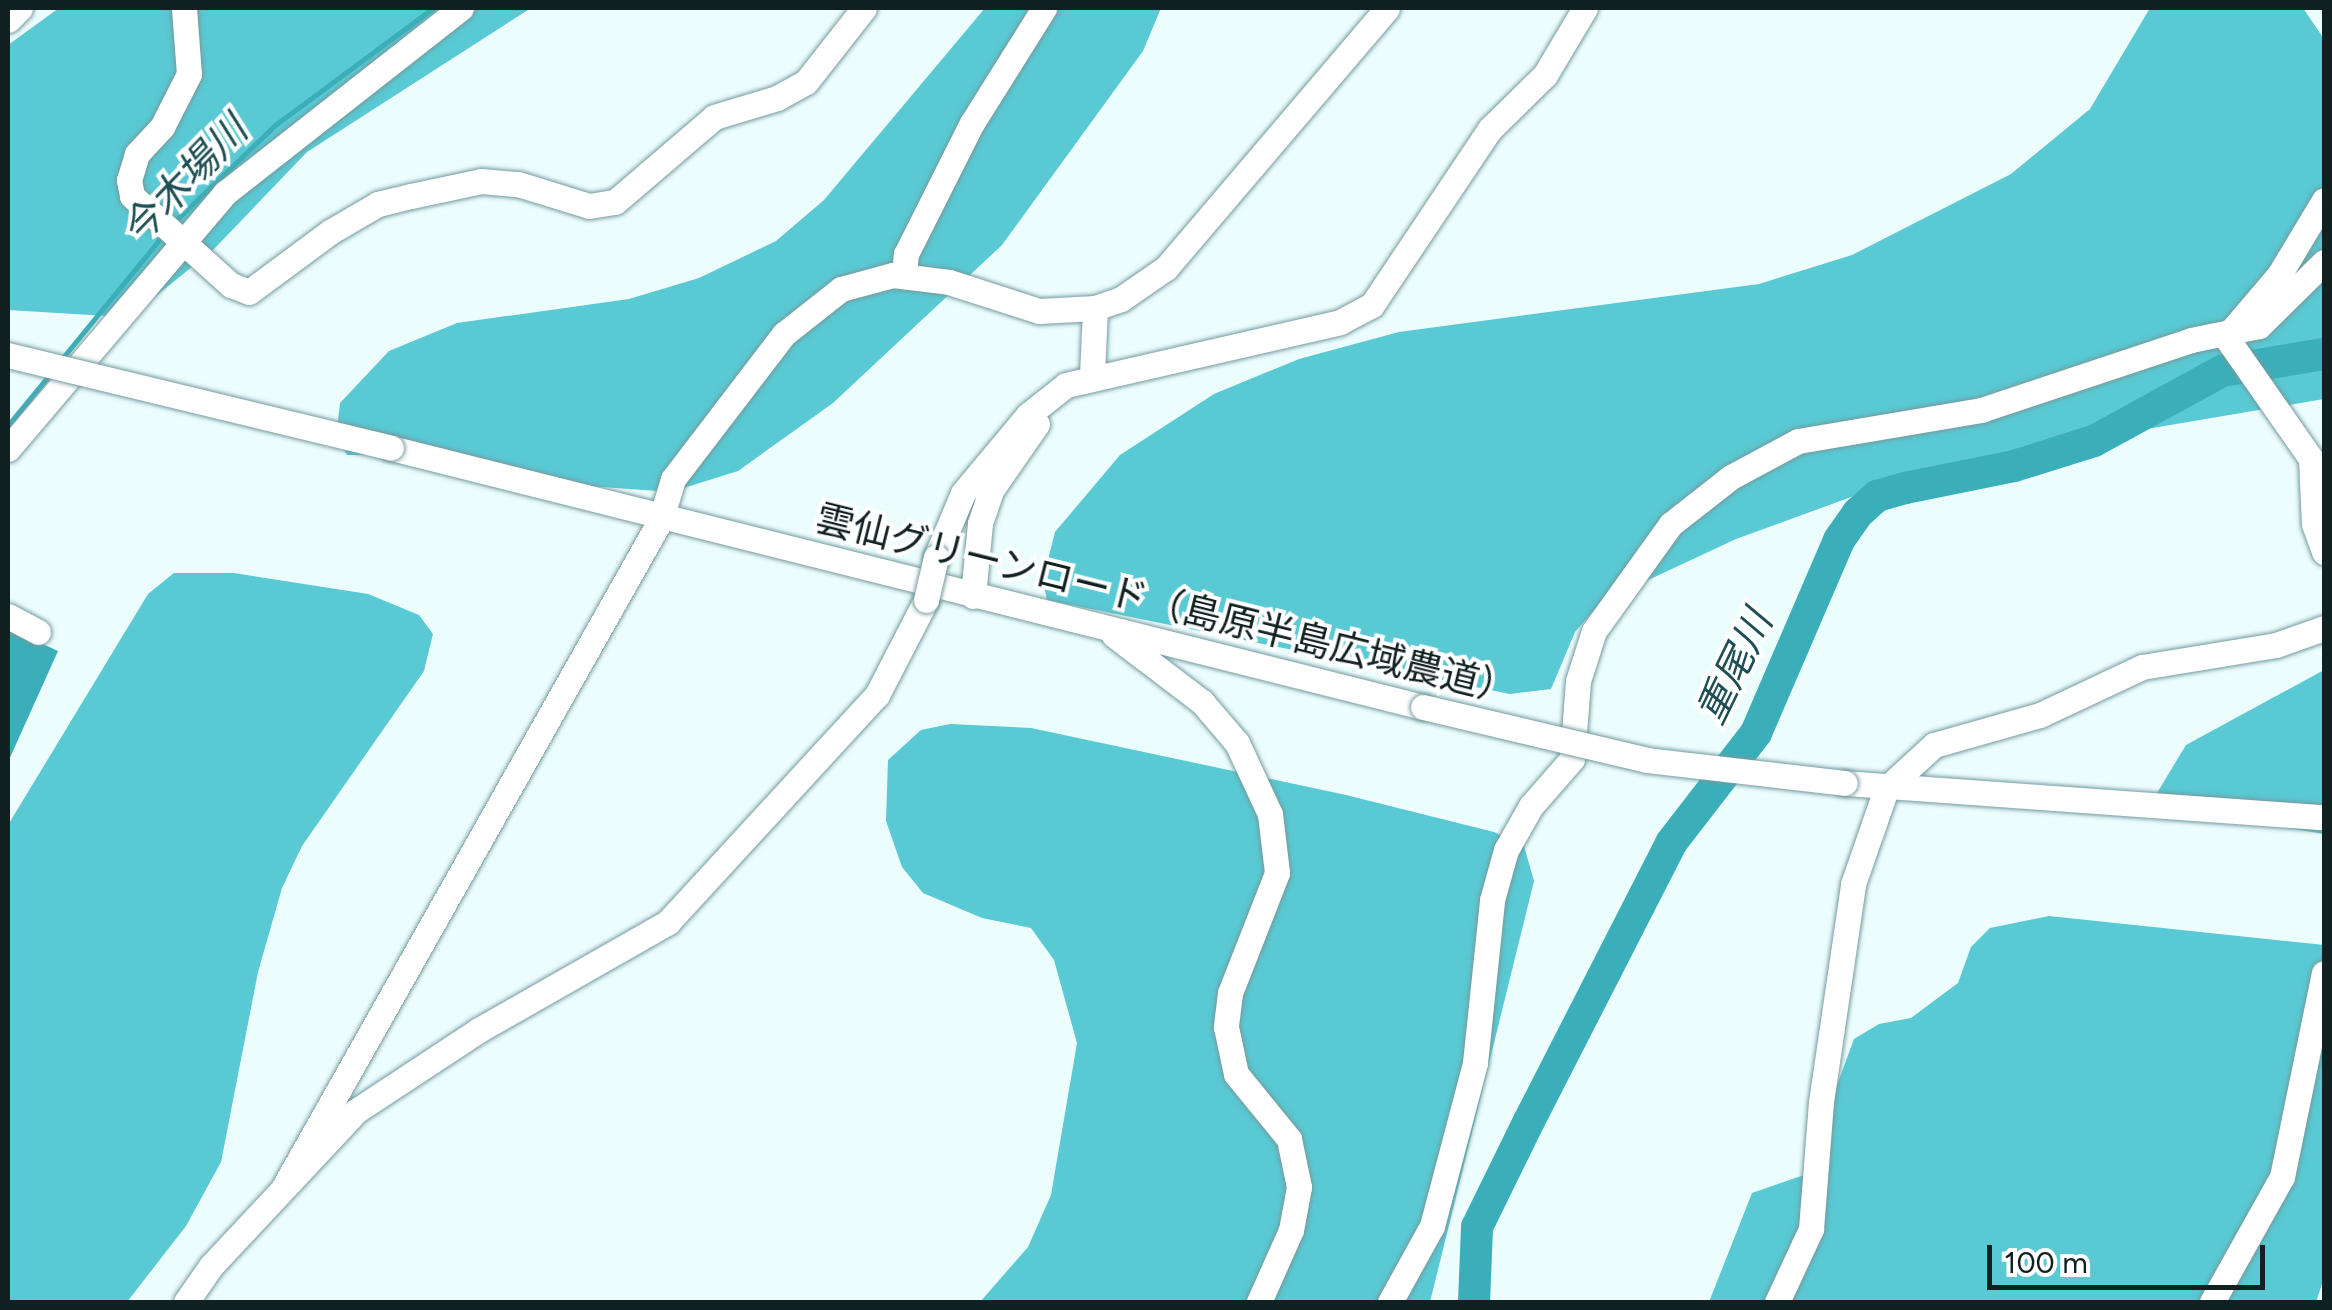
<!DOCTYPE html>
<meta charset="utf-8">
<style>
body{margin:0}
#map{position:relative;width:2332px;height:1310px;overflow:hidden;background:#ecfdfe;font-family:Figtree,"Noto Sans JP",sans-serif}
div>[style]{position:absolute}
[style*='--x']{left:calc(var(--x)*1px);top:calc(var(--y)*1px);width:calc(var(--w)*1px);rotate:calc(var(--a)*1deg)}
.forest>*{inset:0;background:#59c9d3}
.water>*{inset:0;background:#3aafb9}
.stream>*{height:5px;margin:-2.5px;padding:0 2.5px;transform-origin:2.5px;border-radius:2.5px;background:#3aafb9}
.river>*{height:32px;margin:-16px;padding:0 16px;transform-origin:16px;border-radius:16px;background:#3aafb9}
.roads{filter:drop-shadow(0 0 2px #749a9e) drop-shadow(0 0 2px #749a9e)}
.minor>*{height:25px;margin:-12.5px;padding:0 12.5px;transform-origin:12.5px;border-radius:12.5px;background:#fff}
.bridges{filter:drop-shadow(0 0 2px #749a9e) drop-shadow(0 0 2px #749a9e)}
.minor-bridge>*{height:25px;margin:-12.5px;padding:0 12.5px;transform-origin:12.5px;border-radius:12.5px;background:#fff}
span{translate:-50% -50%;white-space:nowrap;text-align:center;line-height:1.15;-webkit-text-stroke:8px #fff;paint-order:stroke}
.street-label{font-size:38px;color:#112122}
.water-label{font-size:40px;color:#1e4f54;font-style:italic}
.frame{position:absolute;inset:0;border:10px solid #112122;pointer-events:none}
.scale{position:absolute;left:1987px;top:1245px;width:278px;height:45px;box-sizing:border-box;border:5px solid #112122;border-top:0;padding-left:12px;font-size:30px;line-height:35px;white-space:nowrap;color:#112122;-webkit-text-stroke:8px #fff;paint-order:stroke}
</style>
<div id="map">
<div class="forest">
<i style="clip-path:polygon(59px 8px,531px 8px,307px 152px,214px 249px,156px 296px,107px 316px,8px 310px,8px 45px)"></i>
<i style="clip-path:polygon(985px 8px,1161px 8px,1143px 51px,1002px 245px,833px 403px,738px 471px,671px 492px,489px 479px,382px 455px,347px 455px,336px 436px,340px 403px,389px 351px,457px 323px,629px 299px,699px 278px,776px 241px,824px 200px)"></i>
<i style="clip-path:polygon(2150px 8px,2303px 8px,2324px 39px,2324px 399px,2011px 452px,1884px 485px,1736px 539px,1601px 602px,1575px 632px,1551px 689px,1510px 694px,1047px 600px,1043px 580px,1055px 532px,1120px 455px,1214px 394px,1299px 359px,1399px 332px,1759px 284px,1852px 255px,2011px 174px,2090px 109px)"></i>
<i style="clip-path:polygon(174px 573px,234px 573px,368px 594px,419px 615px,433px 634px,424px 671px,302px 846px,282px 888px,258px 972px,221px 1162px,186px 1226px,127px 1302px,8px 1302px,8px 825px,148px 594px)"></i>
<i style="clip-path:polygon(2324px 670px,2324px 834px,2178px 810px,2157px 793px,2186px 745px)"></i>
<i style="clip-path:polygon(950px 724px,1031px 728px,1346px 795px,1494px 832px,1524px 846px,1534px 881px,1430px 1302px,980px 1302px,1028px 1247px,1051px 1195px,1077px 1043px,1054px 960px,1031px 928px,982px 918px,923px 893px,902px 867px,886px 821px,888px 760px,921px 730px)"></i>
<i style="clip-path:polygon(2049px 916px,2324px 945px,2324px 1278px,2316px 1302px,1709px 1302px,1752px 1193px,1804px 1175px,1854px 1039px,1879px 1024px,1911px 1018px,1958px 983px,1971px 947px,1990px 928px)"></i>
</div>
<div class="water">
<i style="clip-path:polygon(8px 628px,58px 651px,8px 762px)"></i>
</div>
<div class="stream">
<i style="--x:174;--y:222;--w:140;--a:-43.8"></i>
<i style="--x:275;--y:125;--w:197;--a:-36.5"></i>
<i style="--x:60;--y:361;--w:164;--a:-50.7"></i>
<i style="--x:8;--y:425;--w:66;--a:-50.5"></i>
</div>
<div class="river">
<i style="--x:1474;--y:1302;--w:75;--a:-87.7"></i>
<i style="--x:1477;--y:1227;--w:118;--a:-63.9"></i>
<i style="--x:1529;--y:1121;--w:312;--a:-62.9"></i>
<i style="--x:1671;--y:843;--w:139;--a:-52.3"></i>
<i style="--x:1756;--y:733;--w:210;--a:-66.7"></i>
<i style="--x:1839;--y:540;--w:33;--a:-55"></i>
<i style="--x:1858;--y:513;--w:25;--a:-42"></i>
<i style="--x:1877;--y:496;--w:29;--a:-16"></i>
<i style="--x:1905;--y:488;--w:111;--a:-11.4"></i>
<i style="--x:2014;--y:466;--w:84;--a:-17.4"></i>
<i style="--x:2094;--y:441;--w:146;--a:-28.7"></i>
<i style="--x:2222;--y:371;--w:103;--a:-9.5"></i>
</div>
<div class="roads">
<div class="minor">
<i style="--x:184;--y:8;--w:66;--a:85.7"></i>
<i style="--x:189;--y:74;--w:59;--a:117"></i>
<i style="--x:162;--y:127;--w:37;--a:133"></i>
<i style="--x:137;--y:154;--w:27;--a:107"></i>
<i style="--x:129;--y:180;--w:16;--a:79"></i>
<i style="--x:132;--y:196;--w:133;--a:42"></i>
<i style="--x:231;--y:285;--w:19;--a:21"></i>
<i style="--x:249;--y:292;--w:101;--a:-36.5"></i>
<i style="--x:330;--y:232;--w:56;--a:-30.3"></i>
<i style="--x:378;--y:204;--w:34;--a:-14"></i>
<i style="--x:411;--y:196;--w:72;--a:-12.1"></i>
<i style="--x:481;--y:181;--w:37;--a:5"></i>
<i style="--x:518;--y:184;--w:74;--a:17.2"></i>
<i style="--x:589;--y:206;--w:26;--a:-9"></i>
<i style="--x:615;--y:202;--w:130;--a:-40.6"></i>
<i style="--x:714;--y:117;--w:66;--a:-16.8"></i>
<i style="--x:777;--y:98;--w:33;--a:-29"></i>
<i style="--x:806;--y:82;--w:94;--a:-51.9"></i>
<i style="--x:8;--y:20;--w:17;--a:-45"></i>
<i style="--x:904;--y:275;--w:21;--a:-85"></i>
<i style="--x:906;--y:254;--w:147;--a:-63.3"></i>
<i style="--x:972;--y:123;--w:136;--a:-57.9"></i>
<i style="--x:2226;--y:337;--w:149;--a:55.1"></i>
<i style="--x:2311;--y:459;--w:65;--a:87.4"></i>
<i style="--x:2314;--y:524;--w:30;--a:70"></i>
<i style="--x:2226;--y:337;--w:82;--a:-49.5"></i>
<i style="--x:2279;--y:275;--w:87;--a:-59"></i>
<i style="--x:1092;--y:375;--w:67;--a:-87.4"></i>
<i style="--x:391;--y:448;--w:1064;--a:14.09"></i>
<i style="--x:8;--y:449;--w:336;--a:-49.7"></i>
<i style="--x:225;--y:193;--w:300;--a:-38.1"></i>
<i style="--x:936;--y:557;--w:69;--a:-67.1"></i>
<i style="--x:963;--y:493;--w:102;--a:-50.2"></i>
<i style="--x:1028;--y:415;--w:48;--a:-38.3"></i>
<i style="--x:1066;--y:385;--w:281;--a:-12.9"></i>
<i style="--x:1340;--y:322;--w:36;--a:-28"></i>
<i style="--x:1372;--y:305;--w:212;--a:-56.2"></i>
<i style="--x:1490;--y:129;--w:77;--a:-44.5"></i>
<i style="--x:1545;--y:75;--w:78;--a:-59.2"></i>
<i style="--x:973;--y:596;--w:73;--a:-84.5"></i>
<i style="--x:980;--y:523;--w:36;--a:-71"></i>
<i style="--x:992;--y:489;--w:79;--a:-55.3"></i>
<i style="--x:8;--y:616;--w:34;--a:28"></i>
<i style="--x:1114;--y:635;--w:111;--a:37.3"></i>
<i style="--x:1202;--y:702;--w:54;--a:49.5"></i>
<i style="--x:1237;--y:743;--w:78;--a:65.1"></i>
<i style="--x:1270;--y:814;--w:59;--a:83.2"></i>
<i style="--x:1277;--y:873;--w:129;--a:111.4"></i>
<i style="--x:1230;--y:993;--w:34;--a:97"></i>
<i style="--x:1226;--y:1027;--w:48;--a:78"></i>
<i style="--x:1236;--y:1074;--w:84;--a:50.8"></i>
<i style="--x:1289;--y:1139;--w:49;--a:78.2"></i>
<i style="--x:1299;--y:1187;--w:44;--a:100.5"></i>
<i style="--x:1291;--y:1230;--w:79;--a:114"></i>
<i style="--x:1845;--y:783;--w:480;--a:4.1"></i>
<i style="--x:285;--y:1185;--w:765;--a:-60.55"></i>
<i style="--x:661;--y:519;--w:42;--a:-73.3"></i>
<i style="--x:673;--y:479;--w:183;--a:-52.6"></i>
<i style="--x:784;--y:334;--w:73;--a:-38.3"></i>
<i style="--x:841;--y:289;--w:54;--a:-15.1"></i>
<i style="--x:893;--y:275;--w:56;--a:7.1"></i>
<i style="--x:949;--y:282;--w:95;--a:17.9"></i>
<i style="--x:1039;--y:311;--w:56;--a:-3.1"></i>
<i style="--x:1095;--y:308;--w:28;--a:-19"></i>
<i style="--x:1121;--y:299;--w:55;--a:-34.6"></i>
<i style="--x:1166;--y:268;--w:341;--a:-49.6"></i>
<i style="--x:186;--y:1302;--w:44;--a:-55.2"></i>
<i style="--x:211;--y:1266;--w:212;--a:-46.9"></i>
<i style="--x:356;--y:1111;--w:147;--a:-33.4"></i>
<i style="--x:479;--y:1030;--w:218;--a:-29.7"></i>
<i style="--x:668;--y:922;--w:309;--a:-47.4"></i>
<i style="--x:877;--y:695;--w:107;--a:-62.7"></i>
<i style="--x:1390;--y:1302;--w:87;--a:-61.1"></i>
<i style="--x:1432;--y:1226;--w:169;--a:-75.2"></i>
<i style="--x:1475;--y:1063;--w:164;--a:-84"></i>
<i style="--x:1492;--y:900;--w:52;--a:-74.4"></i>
<i style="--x:1506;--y:850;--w:51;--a:-60.4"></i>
<i style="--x:1531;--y:806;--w:62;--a:-48.9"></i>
<i style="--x:1572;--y:759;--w:78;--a:-85.6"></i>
<i style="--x:1578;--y:681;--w:52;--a:-72.3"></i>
<i style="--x:1594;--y:631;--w:132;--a:-54.3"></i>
<i style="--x:1671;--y:524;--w:76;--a:-38.1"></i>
<i style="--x:1731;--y:477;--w:76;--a:-28.2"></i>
<i style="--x:1798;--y:441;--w:186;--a:-9.6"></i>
<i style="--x:1981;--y:410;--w:221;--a:-18.4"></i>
<i style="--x:2191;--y:340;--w:69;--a:-11.6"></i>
<i style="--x:2259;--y:326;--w:91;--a:-44.6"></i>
<i style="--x:1777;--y:1302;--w:81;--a:-65"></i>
<i style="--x:1811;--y:1229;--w:127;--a:-85.5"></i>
<i style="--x:1821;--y:1102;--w:220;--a:-81.6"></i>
<i style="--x:1853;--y:884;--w:101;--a:-70.8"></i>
<i style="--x:1886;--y:789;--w:65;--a:-42.5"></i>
<i style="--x:1934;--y:745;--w:110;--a:-15.8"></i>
<i style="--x:2040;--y:715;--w:113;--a:-25.2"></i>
<i style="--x:2142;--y:667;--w:136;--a:-9.3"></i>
<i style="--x:2276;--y:645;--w:51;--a:-19.5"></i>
<i style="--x:2212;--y:1302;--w:143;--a:-60.8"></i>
<i style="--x:2282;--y:1177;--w:208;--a:-78.4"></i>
</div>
</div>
<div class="bridges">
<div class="minor-bridge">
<i style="--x:8;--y:355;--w:394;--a:13.6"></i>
<i style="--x:926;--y:600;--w:44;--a:-76.9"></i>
<i style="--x:1423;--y:707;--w:230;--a:13.3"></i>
<i style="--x:1647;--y:760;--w:199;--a:6.6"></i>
</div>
</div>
<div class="street-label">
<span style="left:1166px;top:605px;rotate:14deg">雲仙グリーンロード（島原半島広域農道）</span>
</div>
<div class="water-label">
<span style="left:184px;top:180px;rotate:-46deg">今木場川</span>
<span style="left:1734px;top:667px;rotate:-64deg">重尾川</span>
</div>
<div class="frame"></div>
<div class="scale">100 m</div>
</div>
